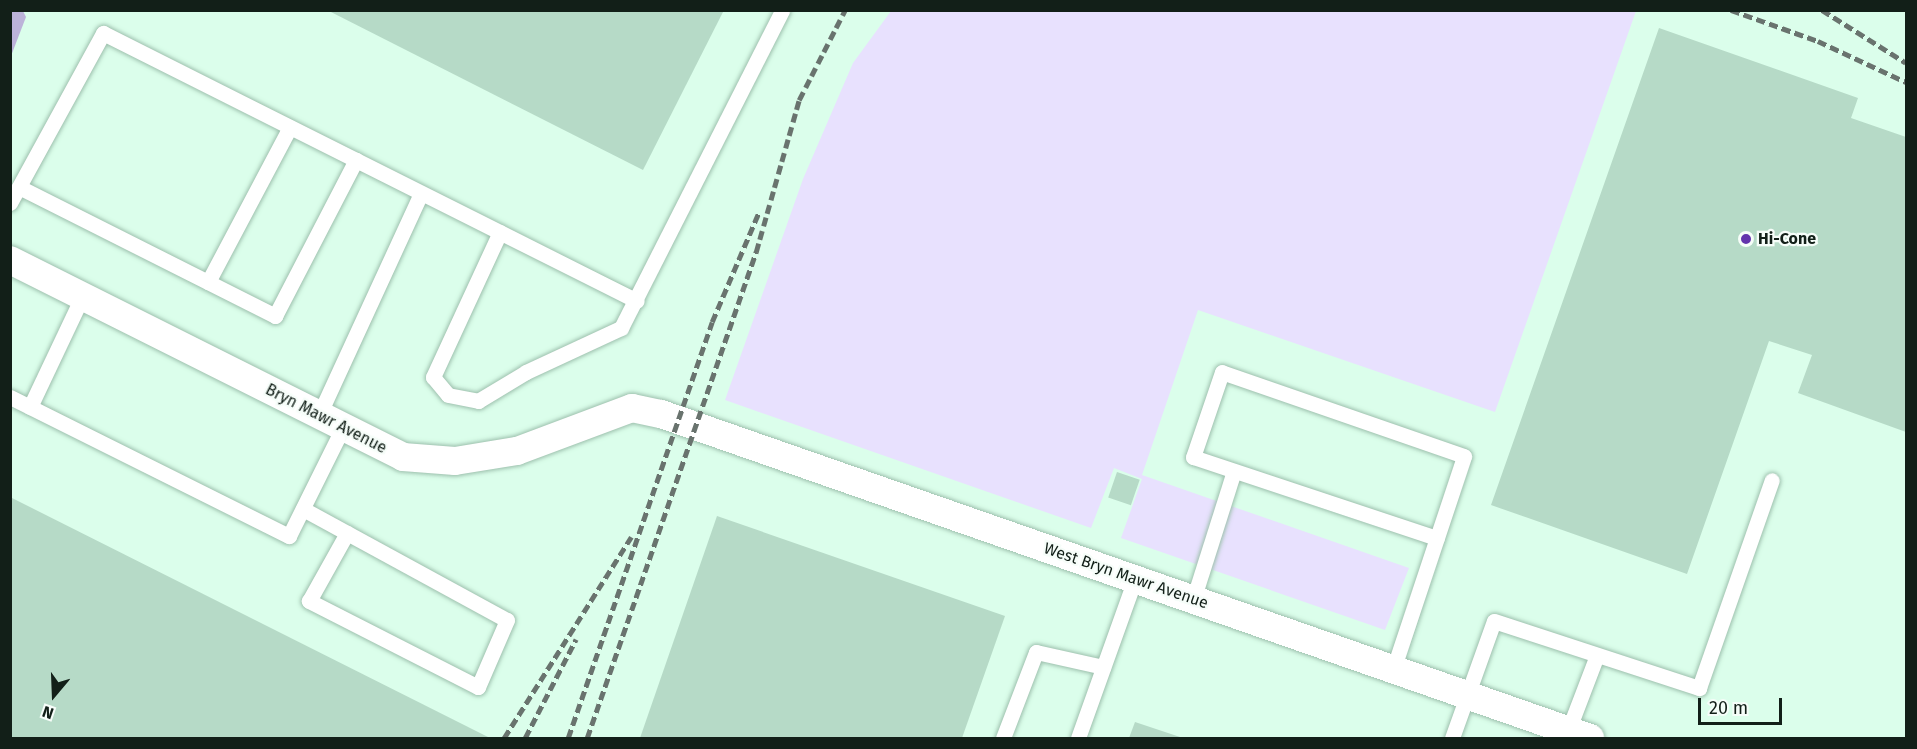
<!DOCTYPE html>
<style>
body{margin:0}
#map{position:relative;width:1917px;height:749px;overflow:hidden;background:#f6fdf9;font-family:"Fira Sans",sans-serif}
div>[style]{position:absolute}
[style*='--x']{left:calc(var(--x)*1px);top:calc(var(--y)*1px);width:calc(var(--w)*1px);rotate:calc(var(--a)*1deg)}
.built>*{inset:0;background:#dbfeeb;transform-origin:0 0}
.green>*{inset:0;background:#e8e1fe}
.water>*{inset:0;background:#bcb3d9}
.building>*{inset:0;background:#b6dac7;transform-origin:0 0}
.roads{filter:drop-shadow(0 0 2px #9dc0ad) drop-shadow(0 0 2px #9dc0ad)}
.lane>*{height:15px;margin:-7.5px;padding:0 7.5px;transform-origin:7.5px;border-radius:7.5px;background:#fff}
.street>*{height:28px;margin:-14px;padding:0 14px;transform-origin:14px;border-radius:14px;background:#fff}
.rail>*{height:4.5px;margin-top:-2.25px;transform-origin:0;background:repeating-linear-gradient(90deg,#69736e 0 9px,transparent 0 13.5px)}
.dots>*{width:16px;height:16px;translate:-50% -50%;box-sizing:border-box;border:3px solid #f6fdf9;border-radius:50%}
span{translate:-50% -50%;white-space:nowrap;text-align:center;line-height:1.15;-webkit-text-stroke:4.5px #f6fdf9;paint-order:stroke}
.poi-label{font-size:16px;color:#121f18;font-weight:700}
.left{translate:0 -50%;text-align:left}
.street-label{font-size:16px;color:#121f18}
.frame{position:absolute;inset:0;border:12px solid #121f18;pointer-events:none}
.north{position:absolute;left:24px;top:665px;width:60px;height:60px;-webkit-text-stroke:4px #f6fdf9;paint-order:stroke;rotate:199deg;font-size:16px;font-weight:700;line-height:24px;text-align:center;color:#121f18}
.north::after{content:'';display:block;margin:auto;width:21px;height:27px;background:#121f18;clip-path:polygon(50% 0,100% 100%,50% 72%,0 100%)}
.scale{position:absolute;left:1698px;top:698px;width:84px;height:27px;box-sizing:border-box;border:3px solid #121f18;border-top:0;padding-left:8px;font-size:18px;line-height:21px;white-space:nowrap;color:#121f18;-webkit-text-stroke:4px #f6fdf9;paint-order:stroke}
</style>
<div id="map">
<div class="built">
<i style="left:11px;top:11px;width:1895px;height:727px"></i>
</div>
<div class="green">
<i style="clip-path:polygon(891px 11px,1636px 11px,1495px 412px,1198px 310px,1142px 475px,1409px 568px,1385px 630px,1121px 538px,1142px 479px,1114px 468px,1091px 528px,725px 400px,803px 179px,853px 63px)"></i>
</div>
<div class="water">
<i style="clip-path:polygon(11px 10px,23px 11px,26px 17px,11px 56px)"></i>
</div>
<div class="building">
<i style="clip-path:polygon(327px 10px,724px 10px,643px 170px)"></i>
<i style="clip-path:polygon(1659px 28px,1858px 98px,1851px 118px,1906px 137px,1906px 432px,1798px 393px,1812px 355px,1769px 341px,1687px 574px,1491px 505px)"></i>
<i style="left:1117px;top:472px;width:24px;height:27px;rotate:19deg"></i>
<i style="clip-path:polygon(10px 497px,490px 738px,10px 738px)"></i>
<i style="clip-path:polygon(717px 516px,1005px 616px,962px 738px,640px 738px)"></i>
<i style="clip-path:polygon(1135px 722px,1183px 738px,1129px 738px)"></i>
</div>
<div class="roads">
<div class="lane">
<i style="--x:19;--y:187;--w:287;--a:26.7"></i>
<i style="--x:275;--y:316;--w:176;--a:-62.6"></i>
<i style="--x:10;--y:203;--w:194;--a:-61.3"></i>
<i style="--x:103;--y:33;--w:597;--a:26.65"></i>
<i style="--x:500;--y:232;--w:160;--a:114.8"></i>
<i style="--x:433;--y:377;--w:23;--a:50"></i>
<i style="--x:448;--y:395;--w:31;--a:11"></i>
<i style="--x:478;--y:401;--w:56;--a:-31.1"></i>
<i style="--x:526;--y:372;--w:105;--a:-24.9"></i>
<i style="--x:621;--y:328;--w:356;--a:-63.1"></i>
<i style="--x:208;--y:282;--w:175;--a:-62.1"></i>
<i style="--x:10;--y:397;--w:312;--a:26.5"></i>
<i style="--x:289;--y:536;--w:122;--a:-63.6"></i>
<i style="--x:30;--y:407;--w:122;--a:-64.7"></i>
<i style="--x:319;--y:415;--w:244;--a:-65.3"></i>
<i style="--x:303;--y:509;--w:232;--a:28.6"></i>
<i style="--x:507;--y:620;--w:73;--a:113.4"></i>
<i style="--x:478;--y:687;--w:190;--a:-153"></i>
<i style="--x:309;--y:601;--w:78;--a:-60.8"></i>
<i style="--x:1193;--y:600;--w:135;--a:-72.4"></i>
<i style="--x:1393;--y:670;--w:225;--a:-71.6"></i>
<i style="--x:1464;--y:456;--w:256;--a:-160.9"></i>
<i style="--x:1222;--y:372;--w:90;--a:108.8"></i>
<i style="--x:1193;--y:457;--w:257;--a:18.4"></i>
<i style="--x:1568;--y:731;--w:81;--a:-69.1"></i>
<i style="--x:1003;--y:738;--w:92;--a:-69"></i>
<i style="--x:1036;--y:652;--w:69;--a:12.6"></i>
<i style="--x:1078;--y:738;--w:169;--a:-70.3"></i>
<i style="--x:1452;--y:738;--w:124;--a:-70.3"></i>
<i style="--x:1494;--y:621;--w:216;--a:18.1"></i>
<i style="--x:1699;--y:688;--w:220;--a:-70.7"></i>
</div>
<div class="street">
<i style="--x:10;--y:260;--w:440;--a:26.6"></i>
<i style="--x:403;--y:457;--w:52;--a:4.4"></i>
<i style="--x:455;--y:461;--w:63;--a:-9.2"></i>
<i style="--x:517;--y:451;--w:123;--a:-20.5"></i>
<i style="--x:632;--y:408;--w:30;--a:12"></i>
<i style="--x:661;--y:414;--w:984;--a:19.23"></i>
</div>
</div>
<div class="rail">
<i style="--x:1731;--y:10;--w:92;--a:19.6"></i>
<i style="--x:1818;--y:41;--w:97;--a:25"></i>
<i style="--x:1822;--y:10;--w:99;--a:32.2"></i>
<i style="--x:504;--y:738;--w:238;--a:-57.7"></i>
<i style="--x:525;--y:738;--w:111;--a:-62.7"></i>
<i style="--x:568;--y:738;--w:440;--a:-70.9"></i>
<i style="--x:712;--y:322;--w:120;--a:-66.9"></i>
<i style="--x:587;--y:738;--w:515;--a:-70.83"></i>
<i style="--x:756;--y:252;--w:158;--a:-74.2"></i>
<i style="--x:799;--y:100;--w:101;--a:-62.9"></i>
</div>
<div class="dots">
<i style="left:1746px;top:239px;background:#6334ac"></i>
</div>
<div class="poi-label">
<span class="left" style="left:1758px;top:239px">Hi-Cone</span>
</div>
<div class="street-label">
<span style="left:326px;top:419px;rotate:27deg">Bryn Mawr Avenue</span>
<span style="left:1126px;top:576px;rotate:19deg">West Bryn Mawr Avenue</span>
</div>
<div class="frame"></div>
<div class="north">N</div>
<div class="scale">20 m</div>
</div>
